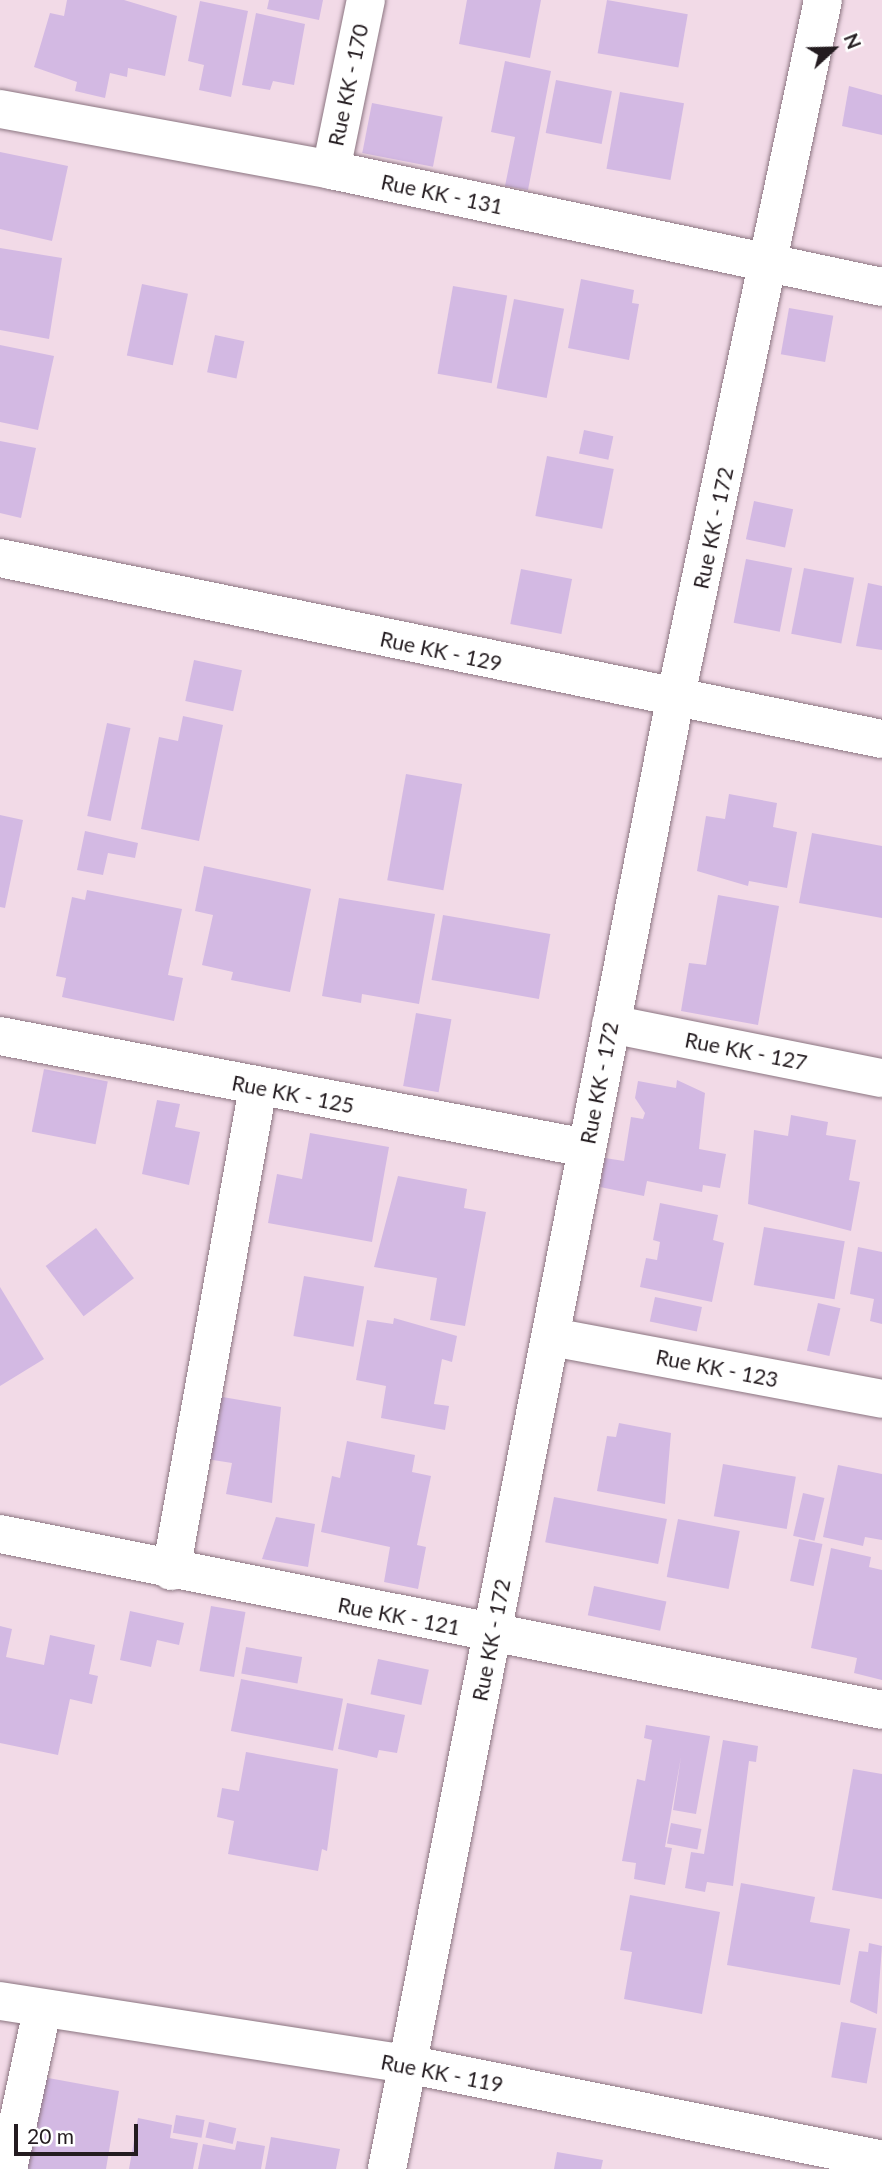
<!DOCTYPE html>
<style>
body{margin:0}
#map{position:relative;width:882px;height:2169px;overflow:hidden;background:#f2dae7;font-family:Lato,sans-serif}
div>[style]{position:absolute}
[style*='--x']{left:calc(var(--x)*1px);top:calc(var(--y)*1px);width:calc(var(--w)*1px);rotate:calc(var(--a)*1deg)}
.building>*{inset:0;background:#d3b9e3;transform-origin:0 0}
.roads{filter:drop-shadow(0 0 2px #8b7581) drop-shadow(0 0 2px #8b7581)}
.minor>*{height:38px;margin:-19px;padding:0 19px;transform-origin:19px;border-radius:19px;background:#fff}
span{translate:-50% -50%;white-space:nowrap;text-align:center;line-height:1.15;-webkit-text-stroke:7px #fff;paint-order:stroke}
.street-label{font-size:21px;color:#241c20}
.north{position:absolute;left:798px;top:14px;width:70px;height:70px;-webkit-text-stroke:5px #fff;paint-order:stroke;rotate:68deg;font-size:19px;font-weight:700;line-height:28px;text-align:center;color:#241c20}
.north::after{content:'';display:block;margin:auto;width:24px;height:32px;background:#241c20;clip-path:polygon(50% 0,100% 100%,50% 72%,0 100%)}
.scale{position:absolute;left:14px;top:2124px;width:124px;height:32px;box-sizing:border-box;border:4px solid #241c20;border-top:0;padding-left:9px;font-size:21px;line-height:24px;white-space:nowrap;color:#241c20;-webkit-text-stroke:5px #fff;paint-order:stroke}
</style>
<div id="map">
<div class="building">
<i style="clip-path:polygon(67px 0,124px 0,177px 16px,165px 76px,128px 68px,127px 77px,110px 73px,105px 98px,75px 91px,77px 82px,34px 67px,50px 13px,64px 16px)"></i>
<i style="clip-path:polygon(269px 0,323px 0,319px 20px,267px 9px)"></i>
<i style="clip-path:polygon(467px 0,541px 0,530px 58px,459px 44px)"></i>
<i style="left:607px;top:0;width:82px;height:54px;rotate:10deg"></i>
<i style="clip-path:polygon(200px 1px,248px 11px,231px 97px,199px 90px,204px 65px,188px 61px)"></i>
<i style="clip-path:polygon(256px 13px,305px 24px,294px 85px,273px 81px,270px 90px,242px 85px)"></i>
<i style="clip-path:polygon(505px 61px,551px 71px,528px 190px,505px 186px,515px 137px,491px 132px)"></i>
<i style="left:556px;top:80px;width:57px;height:54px;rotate:11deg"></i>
<i style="clip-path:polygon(849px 86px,882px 95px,882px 135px,842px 126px)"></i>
<i style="left:620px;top:92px;width:65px;height:78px;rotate:10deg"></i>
<i style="left:372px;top:103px;width:72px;height:51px;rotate:11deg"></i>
<i style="clip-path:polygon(0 152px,68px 166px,52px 241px,0 229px)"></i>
<i style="clip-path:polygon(0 248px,62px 258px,49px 339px,0 330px)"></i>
<i style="clip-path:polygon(581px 279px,634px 290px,632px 303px,639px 304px,629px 360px,568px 348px)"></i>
<i style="left:142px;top:284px;width:47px;height:73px;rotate:12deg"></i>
<i style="left:453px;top:286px;width:55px;height:89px;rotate:10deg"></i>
<i style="left:514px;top:299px;width:51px;height:91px;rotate:11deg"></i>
<i style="left:789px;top:308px;width:45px;height:47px;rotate:10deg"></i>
<i style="left:215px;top:335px;width:30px;height:38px;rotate:12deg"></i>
<i style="clip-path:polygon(0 345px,54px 356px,38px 430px,0 422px)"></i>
<i style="left:584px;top:430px;width:30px;height:24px;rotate:12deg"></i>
<i style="clip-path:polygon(0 441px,36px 448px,21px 518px,0 513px)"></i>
<i style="left:547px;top:456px;width:68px;height:61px;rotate:11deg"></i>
<i style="left:754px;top:501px;width:40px;height:39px;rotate:12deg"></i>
<i style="left:746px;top:559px;width:47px;height:65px;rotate:11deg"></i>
<i style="left:804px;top:568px;width:51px;height:67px;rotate:11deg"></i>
<i style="left:521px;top:569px;width:52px;height:56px;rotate:11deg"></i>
<i style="clip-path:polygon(868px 583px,882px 586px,882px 650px,856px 646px)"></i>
<i style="left:194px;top:660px;width:49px;height:42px;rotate:12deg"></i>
<i style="clip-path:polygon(183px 716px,223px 725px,199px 841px,141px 829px,159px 737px,178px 741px)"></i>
<i style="left:107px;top:723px;width:24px;height:95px;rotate:12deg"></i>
<i style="left:406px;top:774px;width:57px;height:108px;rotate:10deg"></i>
<i style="clip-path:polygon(729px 794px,777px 803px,773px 827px,797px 832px,787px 888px,749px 881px,748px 886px,697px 871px,706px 816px,725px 819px)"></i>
<i style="clip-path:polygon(0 815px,23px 820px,5px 908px,0 907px)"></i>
<i style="clip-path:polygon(85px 831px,138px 843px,135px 858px,108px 853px,103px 875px,77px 870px)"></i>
<i style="clip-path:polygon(812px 833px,882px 846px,882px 918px,799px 903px)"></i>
<i style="clip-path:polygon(204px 866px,311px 889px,290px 992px,231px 980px,233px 972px,202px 965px,213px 915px,195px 911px)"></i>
<i style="clip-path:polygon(87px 890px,182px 909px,168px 975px,183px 978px,174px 1021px,62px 997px,66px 978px,56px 976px,72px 897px,85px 900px)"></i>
<i style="clip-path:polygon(718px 895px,779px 906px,758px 1025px,681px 1011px,689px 963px,706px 965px)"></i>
<i style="clip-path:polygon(339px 898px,435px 914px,419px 1004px,362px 994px,361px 1003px,322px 996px)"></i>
<i style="left:443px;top:915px;width:109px;height:66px;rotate:10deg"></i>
<i style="left:416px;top:1013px;width:36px;height:74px;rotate:10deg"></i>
<i style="left:44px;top:1069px;width:65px;height:64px;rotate:11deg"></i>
<i style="clip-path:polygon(677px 1080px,705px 1093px,699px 1149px,726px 1154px,720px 1188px,703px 1185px,702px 1192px,647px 1181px,644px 1196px,600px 1187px,605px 1158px,624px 1161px,631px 1117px,643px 1119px,645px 1113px,635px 1098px,638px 1081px,676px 1088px)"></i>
<i style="clip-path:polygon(157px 1100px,180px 1104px,175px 1127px,200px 1132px,189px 1185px,142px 1174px)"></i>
<i style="clip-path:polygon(791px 1115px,828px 1122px,826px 1135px,856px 1140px,849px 1180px,860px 1182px,851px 1231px,748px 1204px,754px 1130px,788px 1136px)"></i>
<i style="clip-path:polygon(310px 1133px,389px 1147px,372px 1242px,268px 1223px,277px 1174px,302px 1179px)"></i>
<i style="clip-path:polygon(398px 1176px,467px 1189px,464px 1208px,486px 1212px,465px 1326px,430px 1320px,437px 1278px,374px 1267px)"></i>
<i style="clip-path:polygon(660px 1203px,718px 1215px,713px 1240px,724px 1243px,712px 1302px,640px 1287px,646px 1258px,657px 1260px,660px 1242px,653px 1240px)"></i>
<i style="left:764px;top:1227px;width:82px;height:59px;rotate:10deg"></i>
<i style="left:96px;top:1228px;width:63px;height:63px;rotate:53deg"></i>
<i style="clip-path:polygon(858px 1247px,882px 1252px,882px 1324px,870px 1321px,874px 1299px,850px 1294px)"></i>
<i style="left:304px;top:1276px;width:61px;height:61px;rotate:10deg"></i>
<i style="clip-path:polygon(0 1287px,44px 1359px,0 1386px)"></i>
<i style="left:655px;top:1297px;width:48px;height:25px;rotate:12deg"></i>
<i style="left:818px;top:1303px;width:23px;height:49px;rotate:13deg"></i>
<i style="clip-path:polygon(394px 1318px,457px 1336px,452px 1362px,442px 1359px,434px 1404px,449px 1406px,445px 1430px,381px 1418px,386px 1386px,356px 1380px,367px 1320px,393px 1324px)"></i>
<i style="clip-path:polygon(205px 1394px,281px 1407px,272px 1503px,226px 1494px,232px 1463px,194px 1457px)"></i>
<i style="clip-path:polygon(619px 1423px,671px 1433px,665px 1504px,597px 1491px,607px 1436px,616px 1437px)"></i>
<i style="clip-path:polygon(347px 1441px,415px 1455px,412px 1472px,431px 1476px,417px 1545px,426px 1547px,418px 1589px,384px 1582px,390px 1547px,321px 1532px,332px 1476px,340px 1478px)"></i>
<i style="left:723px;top:1464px;width:74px;height:53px;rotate:10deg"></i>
<i style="clip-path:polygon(838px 1465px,882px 1474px,882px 1540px,865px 1537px,863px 1546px,823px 1537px)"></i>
<i style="left:803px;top:1493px;width:22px;height:44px;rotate:13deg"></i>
<i style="left:554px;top:1497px;width:115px;height:46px;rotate:11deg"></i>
<i style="clip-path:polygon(276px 1517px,315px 1524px,308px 1567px,262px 1559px)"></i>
<i style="left:678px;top:1519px;width:63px;height:59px;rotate:11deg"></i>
<i style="left:799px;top:1539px;width:24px;height:43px;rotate:12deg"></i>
<i style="clip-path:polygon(831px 1548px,871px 1557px,869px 1567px,882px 1570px,882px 1680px,854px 1673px,857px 1658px,811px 1648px)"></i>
<i style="left:594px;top:1586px;width:74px;height:30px;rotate:12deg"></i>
<i style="left:211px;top:1606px;width:35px;height:66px;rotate:10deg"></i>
<i style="clip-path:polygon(130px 1611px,184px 1623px,179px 1645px,157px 1640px,151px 1667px,120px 1660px)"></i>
<i style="clip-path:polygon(0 1626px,12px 1629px,6px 1657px,44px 1665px,50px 1635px,95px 1645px,89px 1674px,98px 1676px,92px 1704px,70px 1699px,58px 1755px,0 1743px)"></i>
<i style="left:246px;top:1647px;width:57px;height:27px;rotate:10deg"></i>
<i style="left:378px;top:1659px;width:52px;height:36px;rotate:12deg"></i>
<i style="left:241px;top:1679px;width:104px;height:53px;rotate:11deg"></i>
<i style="clip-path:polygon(347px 1703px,405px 1715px,397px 1753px,379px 1750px,377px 1758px,338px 1749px)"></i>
<i style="clip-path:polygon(646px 1725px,710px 1736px,696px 1814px,673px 1810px,681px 1757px,665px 1847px,672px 1848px,665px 1885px,634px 1879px,636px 1863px,622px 1861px,637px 1779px,645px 1781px,652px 1740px,644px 1738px)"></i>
<i style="clip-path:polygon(723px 1740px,758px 1746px,756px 1762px,749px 1761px,733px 1886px,707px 1882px,705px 1892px,685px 1888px,691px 1852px,704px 1854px)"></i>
<i style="clip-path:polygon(246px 1752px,338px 1769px,327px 1851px,322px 1849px,318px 1871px,228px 1854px,234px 1821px,217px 1817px,222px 1788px,239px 1791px)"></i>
<i style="clip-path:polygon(853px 1769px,882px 1774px,882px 1899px,832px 1890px)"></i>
<i style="left:671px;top:1823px;width:31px;height:21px;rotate:11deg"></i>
<i style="clip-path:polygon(741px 1883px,815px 1897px,810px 1922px,850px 1929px,840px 1985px,727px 1965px)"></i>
<i style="clip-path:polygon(630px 1895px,720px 1912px,702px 2014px,624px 1999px,632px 1952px,620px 1950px)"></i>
<i style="clip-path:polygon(869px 1943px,882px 1946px,877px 2014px,850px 2002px,859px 1951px,868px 1952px)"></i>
<i style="left:841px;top:2022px;width:36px;height:56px;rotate:10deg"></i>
<i style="clip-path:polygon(32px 2075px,119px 2091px,106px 2169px,16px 2169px)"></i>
<i style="left:176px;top:2115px;width:29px;height:18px;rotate:10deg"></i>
<i style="clip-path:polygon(138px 2118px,172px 2125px,170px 2138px,198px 2143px,193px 2169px,129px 2169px)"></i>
<i style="left:209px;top:2122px;width:28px;height:16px;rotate:13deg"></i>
<i style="clip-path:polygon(271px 2137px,340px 2149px,336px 2169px,265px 2169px)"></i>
<i style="clip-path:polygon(237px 2141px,265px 2146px,261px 2169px,198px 2169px,203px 2144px,235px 2150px)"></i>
<i style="clip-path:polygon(557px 2152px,603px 2160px,601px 2169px,554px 2169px)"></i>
</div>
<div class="roads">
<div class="minor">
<i style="--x:0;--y:109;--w:337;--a:10.4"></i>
<i style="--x:331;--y:170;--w:563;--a:11.99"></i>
<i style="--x:331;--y:170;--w:174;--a:-78.4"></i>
<i style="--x:0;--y:558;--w:900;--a:11.6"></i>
<i style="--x:611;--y:1024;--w:276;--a:11.3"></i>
<i style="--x:0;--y:1036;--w:597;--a:10.82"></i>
<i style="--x:552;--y:1337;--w:336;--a:10.6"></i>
<i style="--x:0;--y:1534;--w:899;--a:11.28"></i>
<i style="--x:171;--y:1571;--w:491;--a:-79.8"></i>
<i style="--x:0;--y:2001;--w:417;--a:8.8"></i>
<i style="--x:412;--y:2065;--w:480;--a:11.4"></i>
<i style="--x:8;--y:2169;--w:163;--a:-77.9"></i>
<i style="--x:387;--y:2169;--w:1497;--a:-78.91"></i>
<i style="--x:675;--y:700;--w:715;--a:-78.06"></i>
</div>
</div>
<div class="street-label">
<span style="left:348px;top:85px;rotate:-78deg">Rue KK - 170</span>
<span style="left:442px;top:194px;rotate:12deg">Rue KK - 131</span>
<span style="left:713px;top:528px;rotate:-78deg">Rue KK - 172</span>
<span style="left:441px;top:651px;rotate:12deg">Rue KK - 129</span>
<span style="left:746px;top:1051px;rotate:11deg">Rue KK - 127</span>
<span style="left:599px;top:1083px;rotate:-79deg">Rue KK - 172</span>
<span style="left:293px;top:1094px;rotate:11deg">Rue KK - 125</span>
<span style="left:717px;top:1368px;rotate:11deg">Rue KK - 123</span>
<span style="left:399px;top:1616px;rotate:11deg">Rue KK - 121</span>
<span style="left:491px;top:1640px;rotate:-79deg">Rue KK - 172</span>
<span style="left:442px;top:2073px;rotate:11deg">Rue KK - 119</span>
</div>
<div class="north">N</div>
<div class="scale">20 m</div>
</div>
